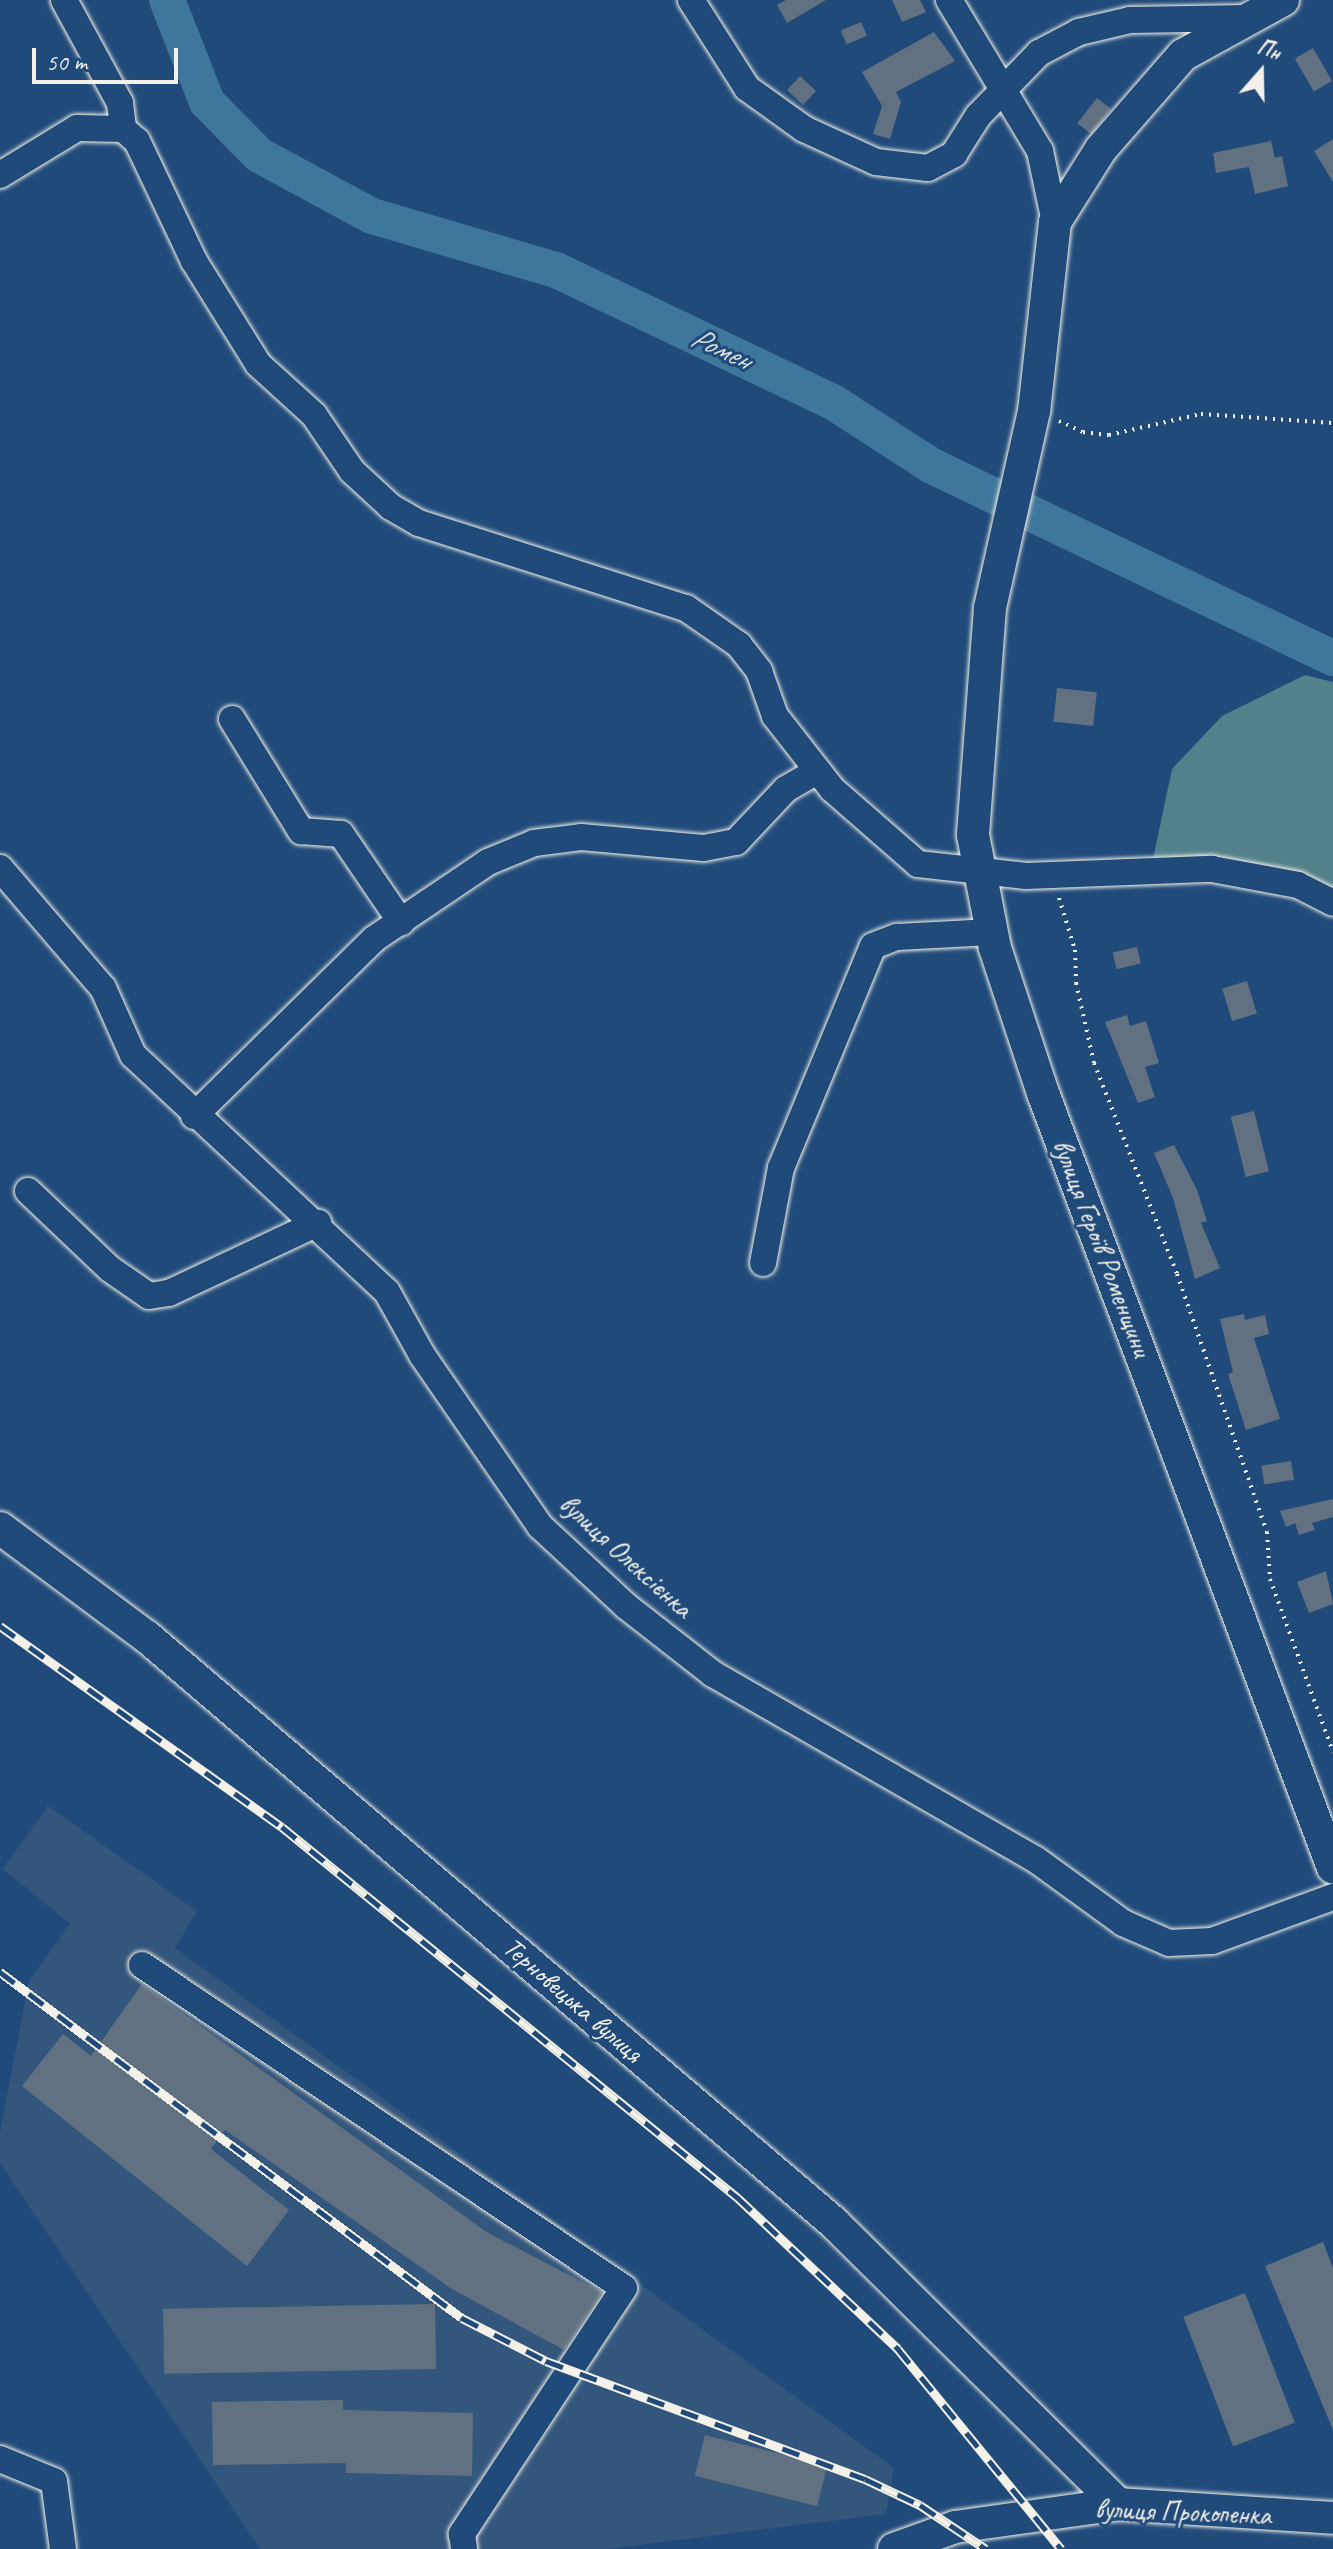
<!DOCTYPE html>
<meta charset="utf-8">
<style>
body{margin:0}
#map{position:relative;width:1333px;height:2549px;overflow:hidden;background:#1f4a7a;font-family:Caveat,sans-serif}
div>[style]{position:absolute}
[style*='--x']{left:calc(var(--x)*1px);top:calc(var(--y)*1px);width:calc(var(--w)*1px);rotate:calc(var(--a)*1deg)}
.built>*{inset:0;background:#33567c}
.green>*{inset:0;background:#52818b}
.river>*{height:36px;margin:-18px;padding:0 18px;transform-origin:18px;border-radius:18px;background:#3f769b}
.building>*{inset:0;background:#617181;transform-origin:0 0}
.path>*{height:4px;margin-top:-2px;transform-origin:0;background:repeating-linear-gradient(90deg,#f4f1e8 0 2px,transparent 0 8px)}
.roads{filter:drop-shadow(0 0 2px #f4f1e8) drop-shadow(0 0 2px #f4f1e8)}
.minor>*{height:26px;margin:-13px;padding:0 13px;transform-origin:13px;border-radius:13px;background:#1f4a7a}
.major>*{height:32px;margin:-16px;padding:0 16px;transform-origin:16px;border-radius:16px;background:#1f4a7a}
.rail>*{height:9px;margin-top:-4.5px;transform-origin:0;background:repeating-linear-gradient(90deg,#1f4a7a 0 18px,#f4f1e8 0 36px);box-sizing:border-box;border-block:2px solid #f4f1e8}
span{translate:-50% -50%;white-space:nowrap;text-align:center;line-height:1.15;-webkit-text-stroke:6px #1f4a7a;paint-order:stroke}
.street-label{font-size:28px;color:#f4f1e8}
.water-label{font-size:30px;color:#d9dfdc;font-style:italic}
.north{position:absolute;left:1221px;top:32px;width:80px;height:80px;-webkit-text-stroke:6px #1f4a7a;paint-order:stroke;rotate:20deg;font-size:22px;font-weight:700;line-height:32px;text-align:center;color:#f4f1e8}
.north::after{content:'';display:block;margin:auto;width:28px;height:36px;background:#f4f1e8;clip-path:polygon(50% 0,100% 100%,50% 72%,0 100%)}
.scale{position:absolute;left:32px;top:48px;width:146px;height:36px;box-sizing:border-box;border:4px solid #f4f1e8;border-top:0;padding-left:10px;font-size:24px;line-height:28px;white-space:nowrap;color:#f4f1e8;-webkit-text-stroke:6px #1f4a7a;paint-order:stroke}
</style>
<div id="map">
<div class="built">
<i style="clip-path:polygon(48px 1806px,197px 1911px,175px 1948px,894px 2468px,886px 2514px,608px 2549px,260px 2549px,0 2163px,0 2132px,29px 1981px,70px 1924px,3px 1869px)"></i>
</div>
<div class="green">
<i style="clip-path:polygon(1305px 675px,1333px 682px,1333px 894px,1153px 859px,1172px 769px,1222px 716px)"></i>
</div>
<div class="river">
<i style="--x:167;--y:0;--w:110;--a:68.6"></i>
<i style="--x:207;--y:102;--w:74;--a:45.5"></i>
<i style="--x:259;--y:155;--w:128;--a:28.4"></i>
<i style="--x:372;--y:216;--w:192;--a:16.4"></i>
<i style="--x:556;--y:270;--w:307;--a:25.5"></i>
<i style="--x:833;--y:402;--w:118;--a:32.9"></i>
<i style="--x:932;--y:466;--w:445;--a:25.6"></i>
</div>
<div class="building">
<i style="clip-path:polygon(786px 0,826px 0,787px 23px,777px 5px)"></i>
<i style="clip-path:polygon(892px 0,920px 0,926px 12px,902px 22px)"></i>
<i style="left:861px;top:22px;width:15px;height:22px;rotate:67deg"></i>
<i style="clip-path:polygon(934px 32px,955px 61px,896px 92px,901px 102px,890px 139px,873px 134px,882px 106px,862px 72px)"></i>
<i style="left:1313px;top:48px;width:38px;height:21px;rotate:60deg"></i>
<i style="left:800px;top:76px;width:22px;height:19px;rotate:43deg"></i>
<i style="left:1097px;top:98px;width:18px;height:32px;rotate:38deg"></i>
<i style="clip-path:polygon(1333px 139px,1333px 182px,1314px 151px)"></i>
<i style="clip-path:polygon(1271px 141px,1275px 158px,1282px 156px,1288px 186px,1255px 194px,1249px 167px,1216px 173px,1213px 153px)"></i>
<i style="left:1057px;top:688px;width:40px;height:34px;rotate:6deg"></i>
<i style="left:1137px;top:947px;width:17px;height:25px;rotate:77deg"></i>
<i style="left:1247px;top:981px;width:34px;height:26px;rotate:73deg"></i>
<i style="clip-path:polygon(1127px 1015px,1130px 1026px,1146px 1021px,1159px 1063px,1145px 1067px,1155px 1097px,1138px 1103px,1105px 1022px)"></i>
<i style="left:1254px;top:1111px;width:62px;height:24px;rotate:76deg"></i>
<i style="clip-path:polygon(1174px 1145px,1197px 1190px,1207px 1221px,1201px 1223px,1220px 1268px,1195px 1279px,1173px 1198px,1154px 1153px)"></i>
<i style="clip-path:polygon(1244px 1314px,1245px 1320px,1265px 1315px,1269px 1334px,1254px 1338px,1280px 1419px,1246px 1430px,1228px 1374px,1233px 1372px,1220px 1319px)"></i>
<i style="left:1291px;top:1461px;width:19px;height:30px;rotate:81deg"></i>
<i style="clip-path:polygon(1333px 1499px,1333px 1517px,1312px 1523px,1315px 1530px,1299px 1535px,1295px 1523px,1286px 1527px,1280px 1511px)"></i>
<i style="clip-path:polygon(1326px 1571px,1333px 1604px,1309px 1613px,1297px 1582px)"></i>
<i style="clip-path:polygon(142px 1984px,488px 2233px,602px 2292px,564px 2350px,452px 2289px,225px 2130px,211px 2149px,289px 2210px,247px 2266px,22px 2086px,63px 2034px,91px 2056px)"></i>
<i style="clip-path:polygon(1323px 2242px,1333px 2268px,1333px 2430px,1265px 2266px)"></i>
<i style="left:1245px;top:2293px;width:139px;height:66px;rotate:69deg"></i>
<i style="left:435px;top:2304px;width:65px;height:272px;rotate:89deg"></i>
<i style="clip-path:polygon(343px 2400px,343px 2410px,473px 2413px,472px 2476px,346px 2473px,346px 2463px,213px 2465px,212px 2402px)"></i>
<i style="left:705px;top:2435px;width:126px;height:42px;rotate:14deg"></i>
</div>
<div class="path">
<i style="--x:1059;--y:421;--w:26;--a:25"></i>
<i style="--x:1083;--y:432;--w:26;--a:7"></i>
<i style="--x:1109;--y:435;--w:94;--a:-12.9"></i>
<i style="--x:1201;--y:414;--w:132;--a:3.9"></i>
<i style="--x:1059;--y:898;--w:54;--a:72.9"></i>
<i style="--x:1075;--y:950;--w:33;--a:88"></i>
<i style="--x:1076;--y:983;--w:82;--a:77.3"></i>
<i style="--x:1094;--y:1063;--w:227;--a:68.5"></i>
<i style="--x:1177;--y:1274;--w:273;--a:70.8"></i>
<i style="--x:1267;--y:1532;--w:47;--a:86.3"></i>
<i style="--x:1270;--y:1579;--w:184;--a:70"></i>
</div>
<div class="roads">
<div class="minor">
<i style="--x:64;--y:0;--w:117;--a:61.5"></i>
<i style="--x:120;--y:103;--w:26;--a:83"></i>
<i style="--x:691;--y:0;--w:104;--a:57.5"></i>
<i style="--x:747;--y:88;--w:70;--a:35.7"></i>
<i style="--x:804;--y:129;--w:79;--a:24.6"></i>
<i style="--x:876;--y:162;--w:52;--a:6.6"></i>
<i style="--x:928;--y:168;--w:30;--a:-28"></i>
<i style="--x:954;--y:154;--w:45;--a:-57.7"></i>
<i style="--x:978;--y:116;--w:88;--a:-45.9"></i>
<i style="--x:1039;--y:53;--w:45;--a:-27.7"></i>
<i style="--x:1079;--y:32;--w:52;--a:-13.2"></i>
<i style="--x:1130;--y:20;--w:117;--a:-1"></i>
<i style="--x:949;--y:0;--w:176;--a:58.9"></i>
<i style="--x:1040;--y:151;--w:73;--a:78.1"></i>
<i style="--x:0;--y:175;--w:90;--a:-31.4"></i>
<i style="--x:77;--y:128;--w:46;--a:1.2"></i>
<i style="--x:123;--y:129;--w:18;--a:41"></i>
<i style="--x:137;--y:141;--w:133;--a:64.6"></i>
<i style="--x:194;--y:261;--w:121;--a:58.1"></i>
<i style="--x:258;--y:364;--w:76;--a:42.3"></i>
<i style="--x:314;--y:415;--w:68;--a:55.8"></i>
<i style="--x:352;--y:471;--w:53;--a:42.7"></i>
<i style="--x:391;--y:507;--w:32;--a:30"></i>
<i style="--x:419;--y:523;--w:280;--a:17.7"></i>
<i style="--x:686;--y:608;--w:65;--a:34.9"></i>
<i style="--x:739;--y:645;--w:33;--a:52"></i>
<i style="--x:759;--y:671;--w:48;--a:70.4"></i>
<i style="--x:775;--y:716;--w:93;--a:52"></i>
<i style="--x:832;--y:789;--w:114;--a:41.1"></i>
<i style="--x:918;--y:864;--w:109;--a:6.3"></i>
<i style="--x:1026;--y:876;--w:186;--a:-2.2"></i>
<i style="--x:1212;--y:869;--w:87;--a:10.5"></i>
<i style="--x:1298;--y:885;--w:39;--a:27"></i>
<i style="--x:232;--y:719;--w:132;--a:58.4"></i>
<i style="--x:301;--y:831;--w:40;--a:4.3"></i>
<i style="--x:341;--y:834;--w:107;--a:55.7"></i>
<i style="--x:0;--y:868;--w:158;--a:49.4"></i>
<i style="--x:103;--y:988;--w:73;--a:65.9"></i>
<i style="--x:133;--y:1055;--w:347;--a:43"></i>
<i style="--x:387;--y:1292;--w:72;--a:60.9"></i>
<i style="--x:422;--y:1355;--w:208;--a:55.4"></i>
<i style="--x:540;--y:1526;--w:117;--a:42.9"></i>
<i style="--x:626;--y:1606;--w:110;--a:38"></i>
<i style="--x:713;--y:1674;--w:371;--a:29.9"></i>
<i style="--x:1035;--y:1859;--w:109;--a:36"></i>
<i style="--x:1123;--y:1923;--w:50;--a:23.5"></i>
<i style="--x:1169;--y:1943;--w:43;--a:-2.7"></i>
<i style="--x:1212;--y:1941;--w:129;--a:-20"></i>
<i style="--x:194;--y:1116;--w:252;--a:-44.5"></i>
<i style="--x:374;--y:939;--w:138;--a:-34"></i>
<i style="--x:488;--y:862;--w:50;--a:-22.4"></i>
<i style="--x:534;--y:843;--w:47;--a:-7.3"></i>
<i style="--x:581;--y:837;--w:123;--a:5.1"></i>
<i style="--x:704;--y:848;--w:33;--a:-11"></i>
<i style="--x:736;--y:842;--w:73;--a:-46.7"></i>
<i style="--x:786;--y:789;--w:36;--a:-30"></i>
<i style="--x:28;--y:1191;--w:113;--a:43.6"></i>
<i style="--x:110;--y:1269;--w:47;--a:34.7"></i>
<i style="--x:149;--y:1296;--w:20;--a:-9"></i>
<i style="--x:169;--y:1293;--w:165;--a:-25.2"></i>
<i style="--x:763;--y:1263;--w:97;--a:-79.3"></i>
<i style="--x:781;--y:1168;--w:240;--a:-67.5"></i>
<i style="--x:873;--y:946;--w:26;--a:-21"></i>
<i style="--x:897;--y:937;--w:95;--a:-3"></i>
<i style="--x:142;--y:1965;--w:580;--a:33.83"></i>
<i style="--x:624;--y:2288;--w:295;--a:123.4"></i>
<i style="--x:462;--y:2534;--w:15;--a:82"></i>
<i style="--x:0;--y:2459;--w:58;--a:22.2"></i>
<i style="--x:54;--y:2481;--w:69;--a:82.5"></i>
</div>
<div class="major">
<i style="--x:1283;--y:0;--w:114;--a:151.2"></i>
<i style="--x:1183;--y:55;--w:125;--a:131.1"></i>
<i style="--x:1101;--y:149;--w:86;--a:122.2"></i>
<i style="--x:1055;--y:222;--w:190;--a:96.3"></i>
<i style="--x:1034;--y:411;--w:202;--a:102.6"></i>
<i style="--x:990;--y:608;--w:228;--a:94.3"></i>
<i style="--x:973;--y:835;--w:115;--a:79"></i>
<i style="--x:995;--y:948;--w:153;--a:71.7"></i>
<i style="--x:1043;--y:1093;--w:827;--a:69.48"></i>
<i style="--x:0;--y:1528;--w:183;--a:36.6"></i>
<i style="--x:147;--y:1637;--w:903;--a:40.46"></i>
<i style="--x:834;--y:2223;--w:400;--a:44.7"></i>
<i style="--x:894;--y:2549;--w:65;--a:-19.8"></i>
<i style="--x:955;--y:2527;--w:165;--a:-8"></i>
<i style="--x:1118;--y:2504;--w:215;--a:3.7"></i>
</div>
</div>
<div class="rail">
<i style="--x:0;--y:1626;--w:346;--a:35.5"></i>
<i style="--x:282;--y:1827;--w:588;--a:39.13"></i>
<i style="--x:738;--y:2198;--w:220;--a:43.3"></i>
<i style="--x:898;--y:2349;--w:258;--a:50.8"></i>
<i style="--x:0;--y:1972;--w:577;--a:36.83"></i>
<i style="--x:462;--y:2318;--w:94;--a:27.1"></i>
<i style="--x:546;--y:2361;--w:340;--a:20.3"></i>
<i style="--x:865;--y:2479;--w:61;--a:25.3"></i>
<i style="--x:920;--y:2505;--w:79;--a:33.7"></i>
</div>
<div class="street-label">
<span style="left:1102px;top:1248px;rotate:69deg">вулиця Героїв Роменщини</span>
<span style="left:626px;top:1556px;rotate:42deg">вулиця Олексієнка</span>
<span style="left:573px;top:2000px;rotate:41deg">Терновецька вулиця</span>
<span style="left:1183px;top:2512px;rotate:2deg">вулиця Прокопенка</span>
</div>
<div class="water-label">
<span style="left:721px;top:348px;rotate:25deg">Ромен</span>
</div>
<div class="north">Пн</div>
<div class="scale">50 m</div>
</div>
